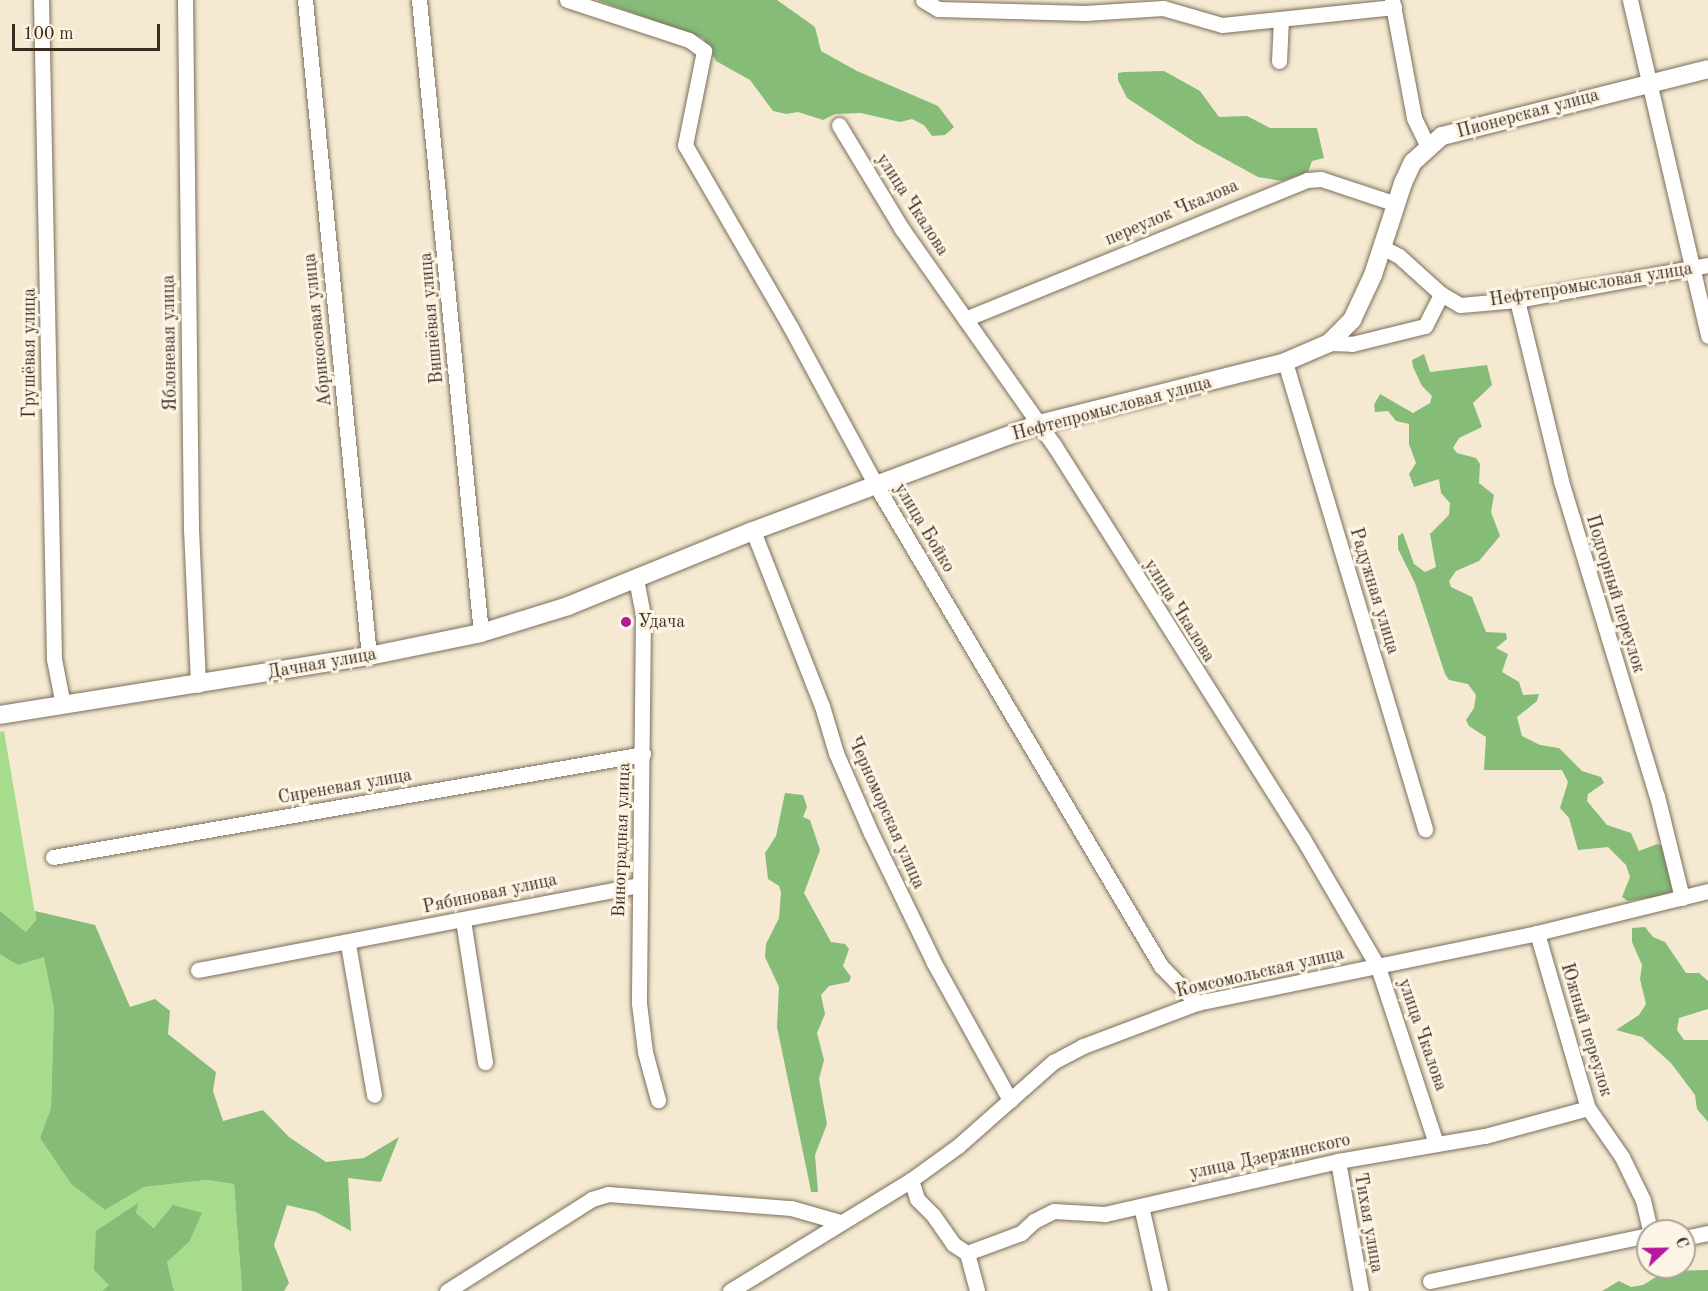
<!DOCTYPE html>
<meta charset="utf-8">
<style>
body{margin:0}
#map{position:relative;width:1708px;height:1291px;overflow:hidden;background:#f5ead1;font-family:"Old Standard TT",serif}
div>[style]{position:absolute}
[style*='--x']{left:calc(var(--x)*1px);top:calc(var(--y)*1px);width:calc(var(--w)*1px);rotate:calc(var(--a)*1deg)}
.green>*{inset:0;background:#a6dc8c}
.forest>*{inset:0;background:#84bc78}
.roads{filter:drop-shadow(0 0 2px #7c6d5d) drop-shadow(0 0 2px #7c6d5d)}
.minor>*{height:15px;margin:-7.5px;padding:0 7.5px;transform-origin:7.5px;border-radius:7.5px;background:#fff}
.major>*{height:18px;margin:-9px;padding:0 9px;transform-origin:9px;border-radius:9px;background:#fff}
.dots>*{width:16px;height:16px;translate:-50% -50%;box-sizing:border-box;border:3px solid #fcf5e5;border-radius:50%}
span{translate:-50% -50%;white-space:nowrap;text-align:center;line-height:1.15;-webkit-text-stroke:6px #fcf5e5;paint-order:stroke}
.street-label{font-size:18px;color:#3b2a1e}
.poi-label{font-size:18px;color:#3b2a1e}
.left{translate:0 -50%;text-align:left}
.north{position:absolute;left:1636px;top:1219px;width:60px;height:60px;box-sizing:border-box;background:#fcf5e5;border:2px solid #afa495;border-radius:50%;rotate:68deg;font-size:16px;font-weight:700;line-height:24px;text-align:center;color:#3b2a1e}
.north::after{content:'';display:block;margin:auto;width:21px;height:27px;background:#b5179e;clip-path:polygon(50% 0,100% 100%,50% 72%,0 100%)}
.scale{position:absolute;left:12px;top:24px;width:148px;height:27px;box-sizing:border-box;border:3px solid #3b2a1e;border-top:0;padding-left:8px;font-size:18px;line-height:21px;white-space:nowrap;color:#3b2a1e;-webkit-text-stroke:4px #fcf5e5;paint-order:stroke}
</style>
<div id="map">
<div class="green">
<i style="clip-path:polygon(4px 731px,36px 920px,26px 932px,0 911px,0 732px)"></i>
<i style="clip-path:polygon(0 953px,18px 965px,44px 956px,54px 1009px,51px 1108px,40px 1138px,71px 1184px,105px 1210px,144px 1187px,207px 1180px,234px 1184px,242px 1291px,174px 1291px,167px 1262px,189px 1242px,155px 1228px,135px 1213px,138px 1204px,109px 1285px,102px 1291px,0 1291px)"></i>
</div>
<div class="forest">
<i style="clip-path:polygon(597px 0,777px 0,815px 27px,821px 51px,857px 71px,938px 106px,954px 127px,945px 135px,932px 136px,924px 125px,912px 119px,900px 122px,861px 113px,835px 114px,823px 120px,798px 112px,786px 114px,773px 111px,750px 80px,716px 61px,703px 38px)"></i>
<i style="clip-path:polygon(1164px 71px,1200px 91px,1219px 117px,1247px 116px,1270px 128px,1317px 128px,1324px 158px,1312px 161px,1308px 172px,1282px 181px,1258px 177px,1196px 143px,1127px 98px,1118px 80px,1118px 73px,1124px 72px)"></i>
<i style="clip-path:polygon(1424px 354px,1430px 372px,1487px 365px,1492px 385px,1473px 403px,1482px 427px,1459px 438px,1453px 448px,1457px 453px,1476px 458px,1480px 464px,1479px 483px,1494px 495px,1491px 512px,1500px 536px,1479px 561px,1456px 571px,1449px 581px,1451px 587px,1472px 597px,1486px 632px,1506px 633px,1507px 639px,1496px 648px,1508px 654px,1502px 672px,1519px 682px,1523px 695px,1539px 694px,1537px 701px,1517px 717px,1522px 736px,1540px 745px,1559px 748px,1582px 771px,1601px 777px,1604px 783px,1588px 794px,1587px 801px,1607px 825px,1631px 833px,1639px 851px,1657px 844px,1663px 846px,1673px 894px,1628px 901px,1622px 897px,1630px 877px,1626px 865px,1608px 847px,1578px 850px,1569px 818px,1560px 808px,1568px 782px,1562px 770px,1484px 770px,1486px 737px,1469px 726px,1466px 720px,1474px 708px,1476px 695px,1468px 684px,1449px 680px,1445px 674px,1415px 583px,1398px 549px,1398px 536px,1403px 533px,1414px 564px,1425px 572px,1436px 567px,1430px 534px,1449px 515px,1450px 503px,1441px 493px,1439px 479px,1414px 487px,1409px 474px,1416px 463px,1409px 444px,1409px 424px,1396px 421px,1388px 411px,1375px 412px,1374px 405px,1380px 394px,1413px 413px,1430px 403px,1432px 396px,1422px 386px,1413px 367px,1412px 360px)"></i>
<i style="clip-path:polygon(785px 793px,803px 795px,807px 807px,803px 817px,810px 820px,820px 850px,804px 893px,831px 942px,845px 944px,849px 949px,843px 966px,851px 977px,849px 982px,829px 986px,821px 995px,825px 1014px,817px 1033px,824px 1060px,819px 1079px,827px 1124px,815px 1155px,818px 1192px,811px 1192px,810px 1186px,777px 1027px,779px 987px,765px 957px,766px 944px,779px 918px,781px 892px,779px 886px,768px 879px,765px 853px,776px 836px)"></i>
<i style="clip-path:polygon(0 911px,26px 932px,36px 920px,35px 911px,95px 925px,130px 1007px,155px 999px,170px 1011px,168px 1034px,216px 1072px,213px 1091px,223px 1121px,263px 1110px,289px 1137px,326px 1162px,364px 1158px,399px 1137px,381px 1182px,348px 1178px,351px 1231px,316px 1212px,287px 1205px,274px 1245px,289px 1283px,284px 1291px,242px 1291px,234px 1184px,207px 1180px,144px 1187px,105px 1210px,71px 1184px,40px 1138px,51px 1108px,54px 1009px,44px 957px,18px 965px,0 954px)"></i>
<i style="clip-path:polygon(1645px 927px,1653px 937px,1665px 942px,1686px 973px,1699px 973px,1708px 981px,1708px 1009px,1679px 1018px,1677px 1030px,1684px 1040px,1708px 1040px,1708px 1122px,1697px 1109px,1695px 1095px,1671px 1063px,1642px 1037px,1616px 1030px,1639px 1015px,1646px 1004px,1640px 979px,1642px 965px,1632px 942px,1632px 928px)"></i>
<i style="clip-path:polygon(138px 1203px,136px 1213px,154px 1228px,173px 1205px,202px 1213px,189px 1242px,167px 1262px,174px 1291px,102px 1291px,109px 1285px,94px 1270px,96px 1231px)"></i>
<i style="clip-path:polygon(1708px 1270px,1708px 1291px,1602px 1291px,1619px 1281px,1631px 1287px,1643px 1285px,1666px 1271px)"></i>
</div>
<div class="roads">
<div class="minor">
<i style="--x:41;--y:0;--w:659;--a:88.87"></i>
<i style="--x:54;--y:659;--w:47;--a:78.9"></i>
<i style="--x:185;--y:0;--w:529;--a:89.35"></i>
<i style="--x:191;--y:529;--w:156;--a:87.4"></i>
<i style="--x:305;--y:0;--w:659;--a:84.43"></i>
<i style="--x:419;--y:0;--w:636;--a:84.41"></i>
<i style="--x:567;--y:0;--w:128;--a:18.2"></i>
<i style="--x:689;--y:40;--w:19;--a:36"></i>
<i style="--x:704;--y:51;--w:96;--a:101.4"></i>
<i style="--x:685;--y:145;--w:211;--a:59.9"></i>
<i style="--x:791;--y:328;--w:181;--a:61.6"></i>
<i style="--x:877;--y:487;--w:557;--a:59.34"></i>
<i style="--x:1161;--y:966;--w:52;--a:45.8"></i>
<i style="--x:923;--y:0;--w:17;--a:31"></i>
<i style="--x:938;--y:9;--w:147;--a:1.6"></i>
<i style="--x:1085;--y:13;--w:78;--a:-3.7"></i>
<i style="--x:1163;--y:8;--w:61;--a:16.1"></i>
<i style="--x:1222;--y:25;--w:173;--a:-6"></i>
<i style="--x:1392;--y:0;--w:120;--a:79.4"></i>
<i style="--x:1414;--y:118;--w:32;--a:64"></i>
<i style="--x:1630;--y:0;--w:345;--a:76.9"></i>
<i style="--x:1279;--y:61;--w:42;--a:-87.3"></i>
<i style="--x:839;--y:125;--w:122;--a:58.8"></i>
<i style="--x:902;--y:229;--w:264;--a:54.9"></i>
<i style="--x:1054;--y:445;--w:464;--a:57.7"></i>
<i style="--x:1302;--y:837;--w:151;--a:59.7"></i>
<i style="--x:1378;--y:967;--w:185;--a:71.8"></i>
<i style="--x:1382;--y:247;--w:19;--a:28"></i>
<i style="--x:1399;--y:256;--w:57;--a:42.1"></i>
<i style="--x:1517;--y:300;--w:186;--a:76.3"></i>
<i style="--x:1561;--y:481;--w:329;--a:73.1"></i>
<i style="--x:1657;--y:796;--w:105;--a:76.2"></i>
<i style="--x:965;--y:319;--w:369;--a:-22.1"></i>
<i style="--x:1307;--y:180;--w:14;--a:-4"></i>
<i style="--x:1321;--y:179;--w:79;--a:18.4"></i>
<i style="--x:1329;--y:343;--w:23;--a:2"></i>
<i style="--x:1352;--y:344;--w:75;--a:-13.9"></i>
<i style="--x:1425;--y:326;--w:36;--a:-63"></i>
<i style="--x:1441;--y:294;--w:22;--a:30"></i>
<i style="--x:1460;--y:305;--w:57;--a:-5"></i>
<i style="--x:1517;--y:300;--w:194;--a:-10.4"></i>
<i style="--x:1285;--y:362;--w:488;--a:73.3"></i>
<i style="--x:753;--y:531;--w:188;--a:68.5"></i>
<i style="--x:822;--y:706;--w:49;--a:73.4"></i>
<i style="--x:836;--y:753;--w:87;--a:66.4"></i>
<i style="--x:871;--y:833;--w:144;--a:64.1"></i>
<i style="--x:934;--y:963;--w:157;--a:61"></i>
<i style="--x:636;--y:579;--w:36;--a:79"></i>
<i style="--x:643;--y:614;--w:389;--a:90.6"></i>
<i style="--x:639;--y:1003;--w:49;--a:83"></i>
<i style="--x:645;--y:1052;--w:50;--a:74.8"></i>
<i style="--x:53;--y:857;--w:599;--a:-9.9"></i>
<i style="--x:463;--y:920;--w:144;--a:81.2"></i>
<i style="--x:1537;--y:933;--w:182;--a:73.8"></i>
<i style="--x:1588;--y:1108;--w:60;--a:55.2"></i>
<i style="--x:1622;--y:1157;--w:48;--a:64"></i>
<i style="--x:1643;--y:1200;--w:32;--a:77"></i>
<i style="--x:348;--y:944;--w:153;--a:80.2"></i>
<i style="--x:198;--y:970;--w:449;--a:-10.9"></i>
<i style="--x:1338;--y:1161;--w:132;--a:80"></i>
<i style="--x:911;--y:1180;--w:20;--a:72"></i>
<i style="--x:917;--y:1199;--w:23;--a:45"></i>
<i style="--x:933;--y:1215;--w:35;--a:55"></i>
<i style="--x:953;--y:1244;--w:17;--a:33"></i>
<i style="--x:967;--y:1253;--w:39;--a:75"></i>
<i style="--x:1141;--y:1206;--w:87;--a:77.4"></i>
<i style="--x:1684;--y:1238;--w:25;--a:-12"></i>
<i style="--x:967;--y:1253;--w:58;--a:-20.3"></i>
<i style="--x:1021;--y:1233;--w:18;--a:-43"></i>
<i style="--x:1034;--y:1221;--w:22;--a:-27"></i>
<i style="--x:1054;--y:1211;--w:51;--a:3.4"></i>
<i style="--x:1105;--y:1214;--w:239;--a:-12.8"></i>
<i style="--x:1338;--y:1161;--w:149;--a:-9.7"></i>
<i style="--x:1485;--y:1136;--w:107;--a:-15.2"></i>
<i style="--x:1430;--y:1281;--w:223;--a:-11.9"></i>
<i style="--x:447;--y:1291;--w:172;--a:-32.4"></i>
<i style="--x:592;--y:1199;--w:17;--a:-17"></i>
<i style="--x:608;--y:1194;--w:184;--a:4.4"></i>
<i style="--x:791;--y:1208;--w:51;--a:15.9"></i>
<i style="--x:730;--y:1291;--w:212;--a:-31.5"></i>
<i style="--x:911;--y:1180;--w:58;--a:-35.9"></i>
<i style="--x:958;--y:1146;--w:127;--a:-41.5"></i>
<i style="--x:1053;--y:1062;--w:34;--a:-28"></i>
<i style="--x:1083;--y:1046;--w:122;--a:-20.7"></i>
<i style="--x:1197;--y:1003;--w:347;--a:-11.6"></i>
<i style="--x:1537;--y:933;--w:176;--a:-13.8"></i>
</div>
<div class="major">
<i style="--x:0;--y:715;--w:374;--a:-9.1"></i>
<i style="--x:369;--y:656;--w:114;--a:-11.6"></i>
<i style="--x:481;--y:633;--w:91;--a:-17.2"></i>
<i style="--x:568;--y:606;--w:200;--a:-22.1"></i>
<i style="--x:753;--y:531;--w:305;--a:-20.5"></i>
<i style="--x:1039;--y:424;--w:254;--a:-14.1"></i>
<i style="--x:1285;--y:362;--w:48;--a:-23.4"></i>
<i style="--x:1329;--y:343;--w:33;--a:-45"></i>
<i style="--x:1352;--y:320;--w:50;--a:-65"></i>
<i style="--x:1373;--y:275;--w:97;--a:-71.9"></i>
<i style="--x:1403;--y:183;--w:23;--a:-65"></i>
<i style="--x:1413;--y:162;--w:39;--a:-42"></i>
<i style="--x:1442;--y:136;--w:274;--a:-14.1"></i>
</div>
</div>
<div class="dots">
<i style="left:626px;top:622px;background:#b5179e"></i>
</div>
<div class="street-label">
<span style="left:1528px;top:114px;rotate:-15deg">Пионерская улица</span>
<span style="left:912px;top:205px;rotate:57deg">улица Чкалова</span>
<span style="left:1172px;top:213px;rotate:-23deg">переулок Чкалова</span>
<span style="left:1591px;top:285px;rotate:-9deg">Нефтепромысловая улица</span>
<span style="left:432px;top:318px;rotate:-95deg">Вишнёвая улица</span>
<span style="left:318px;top:330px;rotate:-96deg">Абрикосовая улица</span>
<span style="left:170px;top:343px;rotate:-91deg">Яблоневая улица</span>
<span style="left:30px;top:353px;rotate:-90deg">Грушёвая улица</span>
<span style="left:1112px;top:409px;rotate:-15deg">Нефтепромысловая улица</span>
<span style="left:924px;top:528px;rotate:59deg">улица Бойко</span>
<span style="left:1374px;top:591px;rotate:73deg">Радужная улица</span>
<span style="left:1615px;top:594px;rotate:73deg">Подгорный переулок</span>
<span style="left:1179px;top:611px;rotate:58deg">улица Чкалова</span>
<span style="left:322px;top:664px;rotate:-10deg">Дачная улица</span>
<span style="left:345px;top:787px;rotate:-10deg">Сиреневая улица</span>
<span style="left:886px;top:813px;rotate:66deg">Черноморская улица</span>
<span style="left:622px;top:840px;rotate:-88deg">Виноградная улица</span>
<span style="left:490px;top:894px;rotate:-12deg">Рябиновая улица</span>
<span style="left:1260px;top:973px;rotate:-13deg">Комсомольская улица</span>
<span style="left:1586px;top:1030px;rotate:73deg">Южный переулок</span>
<span style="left:1422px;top:1035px;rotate:71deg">улица Чкалова</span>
<span style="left:1270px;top:1157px;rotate:-12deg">улица Дзержинского</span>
<span style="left:1368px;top:1223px;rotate:80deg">Тихая улица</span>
</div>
<div class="poi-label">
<span class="left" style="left:638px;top:622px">Удача</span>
</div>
<div class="north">С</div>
<div class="scale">100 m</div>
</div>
